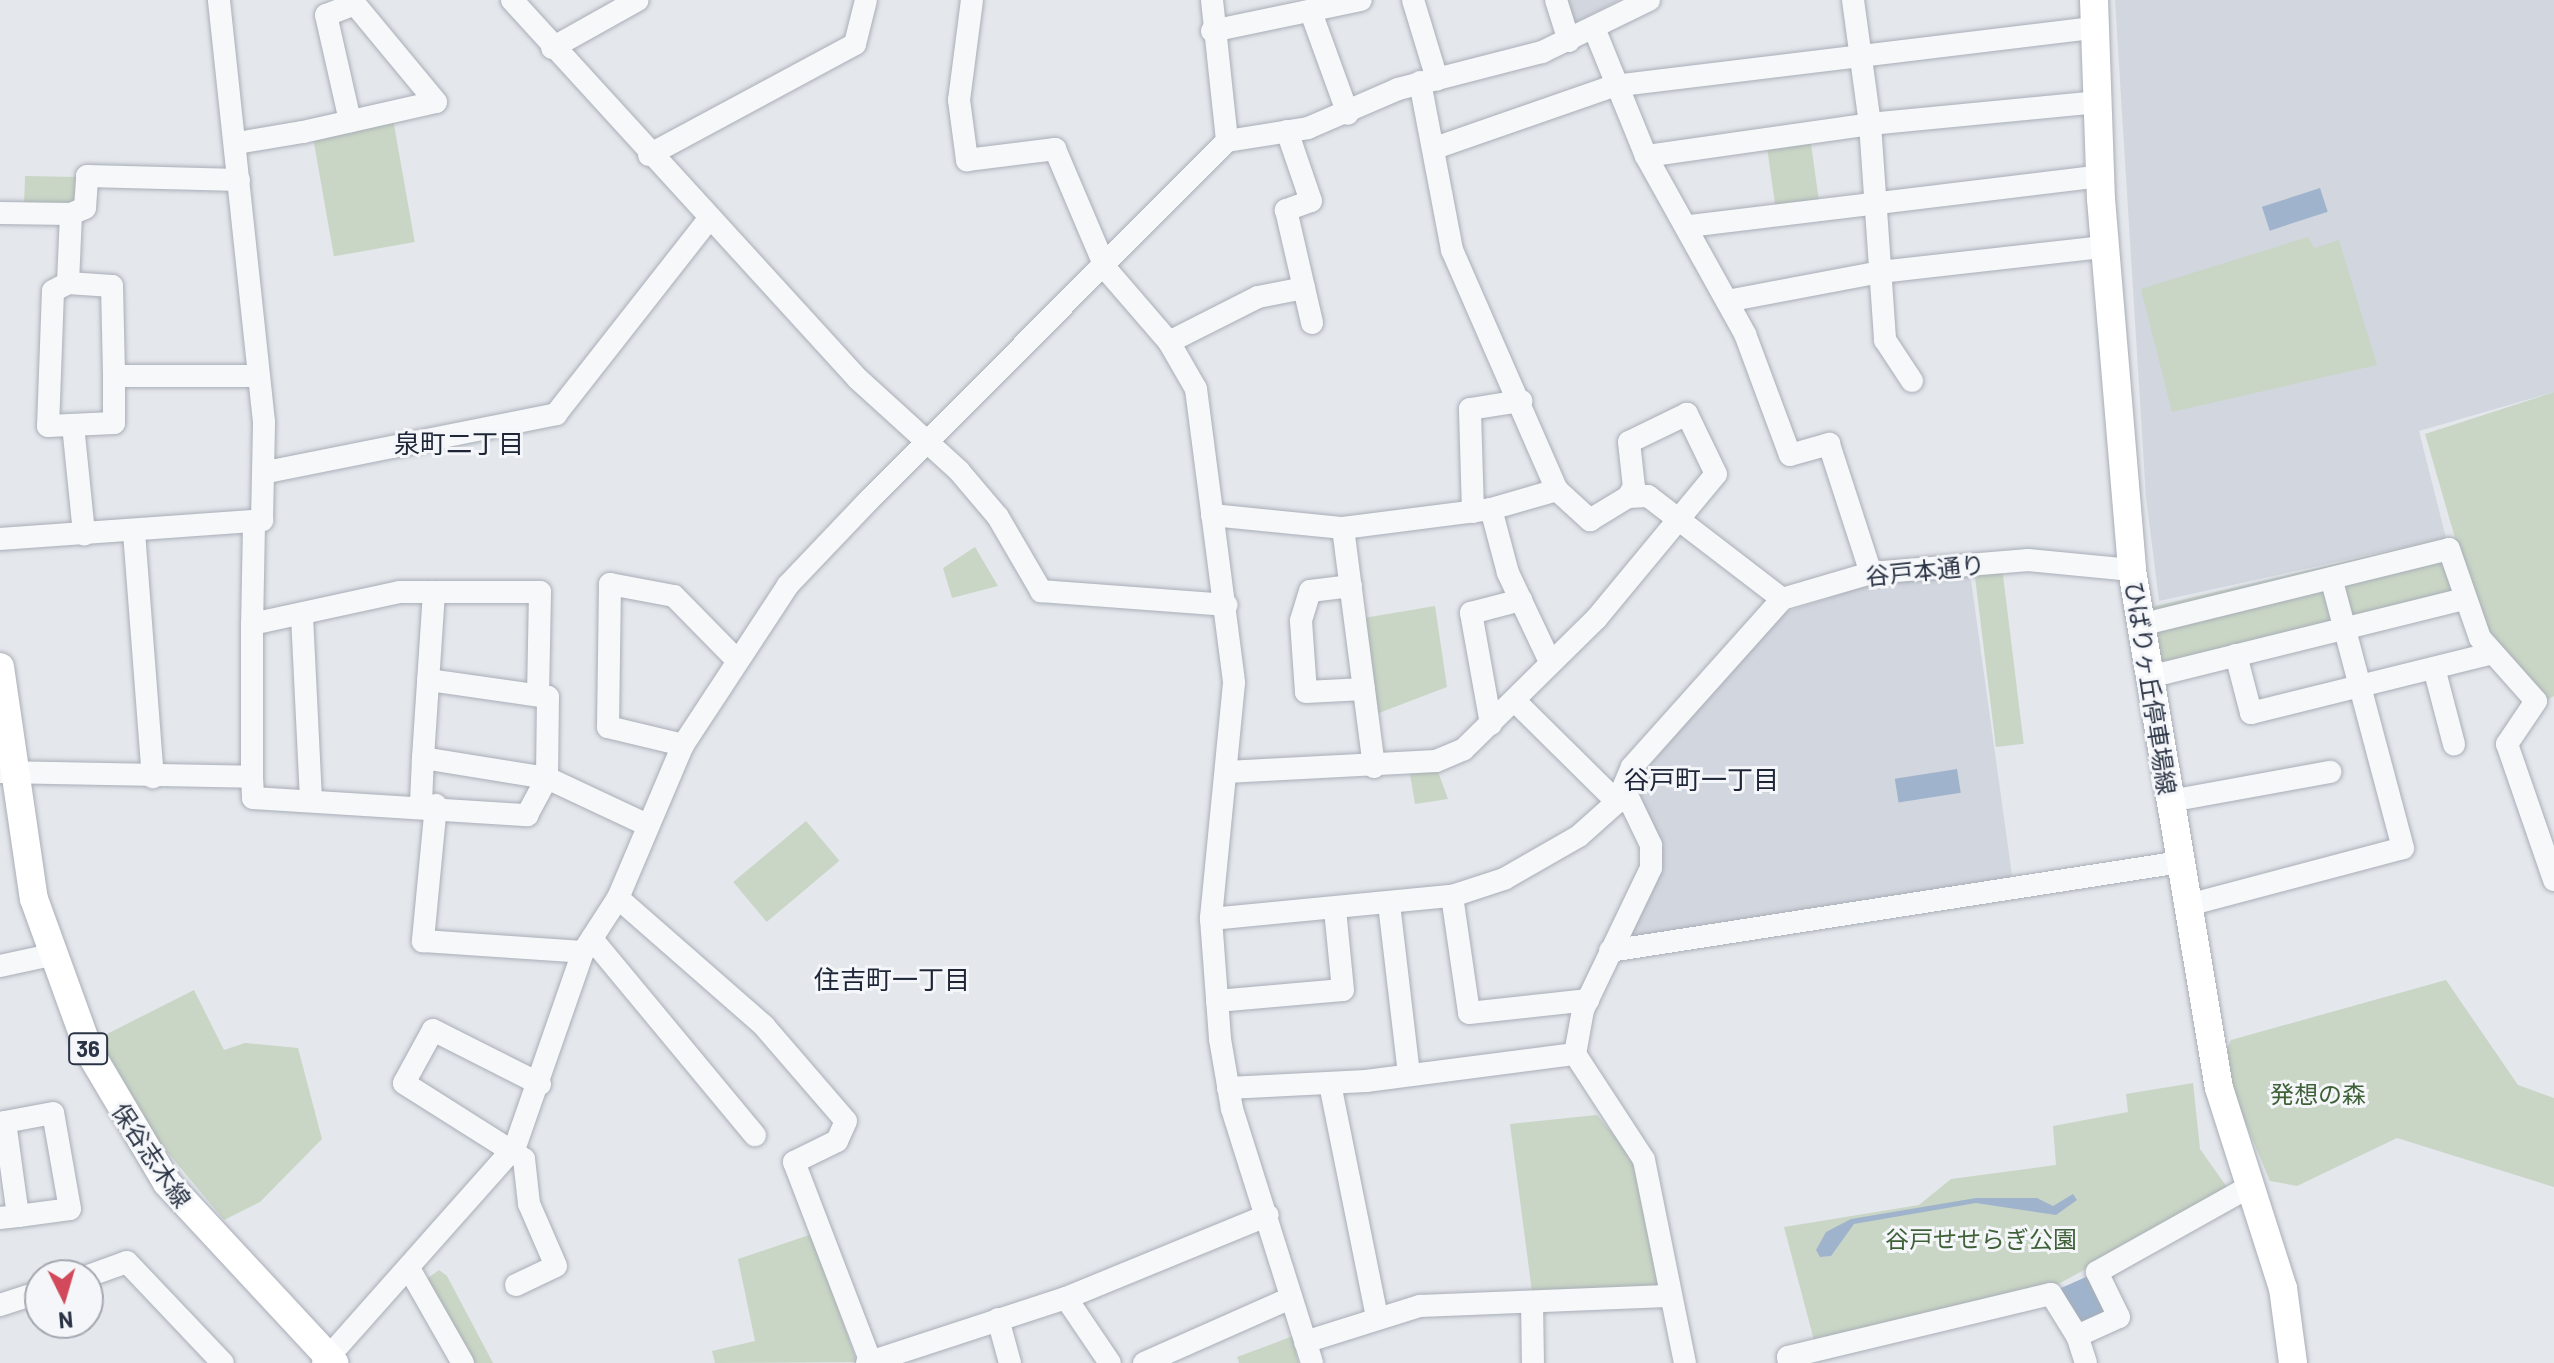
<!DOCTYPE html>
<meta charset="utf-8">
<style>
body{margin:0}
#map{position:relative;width:2554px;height:1363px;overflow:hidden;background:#e4e7ec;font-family:Barlow,"Noto Sans JP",sans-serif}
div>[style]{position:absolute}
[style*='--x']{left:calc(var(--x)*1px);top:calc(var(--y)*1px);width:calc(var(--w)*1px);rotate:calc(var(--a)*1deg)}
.built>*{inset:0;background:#d2d6de}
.green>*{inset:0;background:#c9d6c5;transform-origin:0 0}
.water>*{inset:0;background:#9fb4cc;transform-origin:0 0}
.roads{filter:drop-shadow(0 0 2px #a9aeb7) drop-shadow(0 0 2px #a9aeb7)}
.minor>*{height:22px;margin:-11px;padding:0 11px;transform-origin:11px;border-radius:11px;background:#f7f8fa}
.major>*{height:28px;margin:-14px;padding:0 14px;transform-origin:14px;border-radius:14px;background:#fff}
span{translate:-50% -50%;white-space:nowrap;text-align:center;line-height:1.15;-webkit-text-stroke:6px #f4f6f9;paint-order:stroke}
.shield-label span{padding:2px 6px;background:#f4f6f9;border:2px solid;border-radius:6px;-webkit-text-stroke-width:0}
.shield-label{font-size:22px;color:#2b3445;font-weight:700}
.street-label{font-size:24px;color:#2b3445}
.park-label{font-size:24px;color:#3f6138}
.neighbourhood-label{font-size:26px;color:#1d2536}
.north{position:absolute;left:24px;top:1259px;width:80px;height:80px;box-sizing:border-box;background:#f4f6f9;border:2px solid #a4a8b1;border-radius:50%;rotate:175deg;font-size:22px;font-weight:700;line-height:32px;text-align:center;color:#2b3445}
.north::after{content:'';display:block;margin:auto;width:28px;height:36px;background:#d1495b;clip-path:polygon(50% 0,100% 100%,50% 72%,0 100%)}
</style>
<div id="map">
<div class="built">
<i style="clip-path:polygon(1566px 0,1620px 0,1572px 24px)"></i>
<i style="clip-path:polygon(2115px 0,2554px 0,2554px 392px,2419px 431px,2446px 538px,2159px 601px,2146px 497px)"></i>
<i style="clip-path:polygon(1970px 573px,2013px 883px,1625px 941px,1663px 852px,1637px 801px,1638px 779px,1778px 615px,1871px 584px)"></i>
</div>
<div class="green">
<i style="left:393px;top:119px;width:125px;height:82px;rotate:80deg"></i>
<i style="left:1810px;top:137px;width:68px;height:44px;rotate:82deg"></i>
<i style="clip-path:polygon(25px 176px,78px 177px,78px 202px,24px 206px)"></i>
<i style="clip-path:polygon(2308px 237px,2314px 248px,2339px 240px,2377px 365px,2172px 412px,2141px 289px)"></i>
<i style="clip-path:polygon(2554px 392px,2554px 696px,2545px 701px,2483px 635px,2425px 434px)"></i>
<i style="clip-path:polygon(2446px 538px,2465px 599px,2149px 677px,2139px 615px,2156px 606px)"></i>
<i style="clip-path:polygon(975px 547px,998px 586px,952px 598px,943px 568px)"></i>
<i style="left:2002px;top:567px;width:178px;height:28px;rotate:83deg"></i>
<i style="clip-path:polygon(1435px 606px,1447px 687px,1371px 716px,1358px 619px)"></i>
<i style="clip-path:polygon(1436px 766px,1448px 799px,1415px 804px,1409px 768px)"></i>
<i style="left:806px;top:821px;width:52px;height:95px;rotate:50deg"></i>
<i style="clip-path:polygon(2446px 980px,2518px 1085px,2554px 1098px,2554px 1187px,2397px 1138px,2297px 1186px,2270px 1181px,2238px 1105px,2225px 1054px,2231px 1040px)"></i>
<i style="clip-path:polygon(194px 990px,224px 1050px,245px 1043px,298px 1048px,322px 1139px,260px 1202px,224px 1220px,159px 1142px,99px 1038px)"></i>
<i style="clip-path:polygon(2193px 1083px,2200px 1149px,2229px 1190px,2053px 1287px,1815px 1344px,1784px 1227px,1919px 1205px,1951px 1179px,2056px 1165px,2053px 1126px,2128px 1112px,2126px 1094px)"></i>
<i style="clip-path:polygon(1597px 1115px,1638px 1164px,1659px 1286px,1532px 1292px,1510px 1124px)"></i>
<i style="clip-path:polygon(812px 1234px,857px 1362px,715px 1363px,712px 1351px,755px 1341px,738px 1259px)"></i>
<i style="clip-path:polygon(439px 1270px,447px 1276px,493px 1363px,469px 1363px,424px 1281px)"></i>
<i style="clip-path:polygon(1293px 1336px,1298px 1363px,1239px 1363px,1237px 1357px)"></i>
</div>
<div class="water">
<i style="left:2320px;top:188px;width:25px;height:61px;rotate:72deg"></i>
<i style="left:1957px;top:769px;width:24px;height:63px;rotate:81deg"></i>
<i style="clip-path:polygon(2073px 1194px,2077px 1200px,2056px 1215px,1976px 1203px,1854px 1224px,1831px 1256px,1820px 1257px,1816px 1250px,1826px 1232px,1851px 1219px,1976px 1198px,2037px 1198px,2053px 1206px)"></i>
<i style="clip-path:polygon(2095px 1273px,2115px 1315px,2078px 1331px,2052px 1292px)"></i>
</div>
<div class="roads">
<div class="minor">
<i style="--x:512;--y:0;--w:513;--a:47.61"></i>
<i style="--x:858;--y:379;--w:137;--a:42.3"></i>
<i style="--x:959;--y:471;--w:60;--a:49.7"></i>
<i style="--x:998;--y:517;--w:86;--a:59.8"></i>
<i style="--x:1041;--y:591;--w:186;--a:4.3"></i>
<i style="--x:972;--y:0;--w:101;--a:97.4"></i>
<i style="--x:959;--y:100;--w:61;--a:82.4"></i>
<i style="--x:967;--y:160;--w:89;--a:-7.1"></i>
<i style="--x:1055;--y:149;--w:130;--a:67"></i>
<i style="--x:1106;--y:269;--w:96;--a:49.2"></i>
<i style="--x:1169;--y:342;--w:54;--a:60.1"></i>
<i style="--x:1196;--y:389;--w:296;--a:82.6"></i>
<i style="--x:1234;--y:683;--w:237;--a:95.6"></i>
<i style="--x:1211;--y:919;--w:120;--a:85.7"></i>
<i style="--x:1220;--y:1039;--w:71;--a:80.3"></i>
<i style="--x:1232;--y:1109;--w:266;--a:72.5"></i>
<i style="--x:1212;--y:0;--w:142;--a:83.9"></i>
<i style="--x:1413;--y:0;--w:83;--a:73.1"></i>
<i style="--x:1556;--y:0;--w:43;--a:72.4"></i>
<i style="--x:1853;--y:0;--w:125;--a:82.2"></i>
<i style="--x:1870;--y:124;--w:217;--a:86"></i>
<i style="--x:1885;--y:340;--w:49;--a:56.6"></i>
<i style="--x:1312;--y:15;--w:105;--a:70"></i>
<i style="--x:1594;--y:28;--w:138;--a:67.9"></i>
<i style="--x:1646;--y:156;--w:204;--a:60.9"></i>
<i style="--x:1745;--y:334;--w:129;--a:69.6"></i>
<i style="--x:1790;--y:455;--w:41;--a:-15.8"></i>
<i style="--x:1829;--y:444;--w:136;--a:72"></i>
<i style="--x:1212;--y:31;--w:152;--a:-11.8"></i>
<i style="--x:552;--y:48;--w:98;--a:-29.2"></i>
<i style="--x:1420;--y:82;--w:171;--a:79.2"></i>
<i style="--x:1452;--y:250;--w:262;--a:66.4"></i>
<i style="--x:1557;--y:490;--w:45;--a:42.3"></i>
<i style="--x:1590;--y:520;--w:44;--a:-31.2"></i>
<i style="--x:1628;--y:497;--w:20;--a:-3"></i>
<i style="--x:1648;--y:496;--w:169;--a:37.5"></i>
<i style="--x:1287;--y:131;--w:74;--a:71.1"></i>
<i style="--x:1311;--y:201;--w:27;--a:160"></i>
<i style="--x:1286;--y:210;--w:116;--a:77"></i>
<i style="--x:237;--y:143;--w:67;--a:-9.5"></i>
<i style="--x:303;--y:132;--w:136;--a:-12.7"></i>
<i style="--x:436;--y:102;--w:127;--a:-129.6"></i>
<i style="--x:355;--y:4;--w:31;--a:159"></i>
<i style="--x:326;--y:15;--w:109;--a:77.2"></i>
<i style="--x:1435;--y:148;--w:188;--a:-19.2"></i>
<i style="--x:1613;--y:86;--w:485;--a:-6.9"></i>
<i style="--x:649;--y:155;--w:234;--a:-28.3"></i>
<i style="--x:855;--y:44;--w:45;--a:-76"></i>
<i style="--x:1646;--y:156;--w:226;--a:-8.1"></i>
<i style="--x:1870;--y:124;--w:229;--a:-5.5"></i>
<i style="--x:0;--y:213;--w:71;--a:0.8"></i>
<i style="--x:71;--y:214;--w:15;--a:-23"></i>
<i style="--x:85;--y:208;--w:32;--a:-86"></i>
<i style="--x:87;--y:176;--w:152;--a:1.5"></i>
<i style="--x:71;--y:214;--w:69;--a:92.5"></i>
<i style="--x:68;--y:283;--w:17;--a:152"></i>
<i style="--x:53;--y:291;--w:135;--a:92.1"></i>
<i style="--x:48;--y:426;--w:66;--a:-2.6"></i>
<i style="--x:114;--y:423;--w:47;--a:-90"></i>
<i style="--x:114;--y:376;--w:144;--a:0"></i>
<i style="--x:1689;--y:226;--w:414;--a:-6.9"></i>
<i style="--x:68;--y:283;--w:44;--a:3.9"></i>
<i style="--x:112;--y:286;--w:90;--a:88.7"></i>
<i style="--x:1727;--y:301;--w:156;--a:-10.7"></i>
<i style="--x:1880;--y:272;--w:225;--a:-6.4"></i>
<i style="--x:1169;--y:342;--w:100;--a:-26.8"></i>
<i style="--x:1258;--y:297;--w:47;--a:-11.1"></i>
<i style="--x:73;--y:425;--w:110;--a:84.2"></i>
<i style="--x:267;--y:472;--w:295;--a:-11.3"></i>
<i style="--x:556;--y:414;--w:246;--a:-51.9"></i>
<i style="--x:1491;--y:509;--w:66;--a:75.1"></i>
<i style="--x:1508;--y:573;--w:98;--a:64.7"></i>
<i style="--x:1473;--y:512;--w:103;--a:-91.7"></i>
<i style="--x:1470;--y:409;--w:52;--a:-8.9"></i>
<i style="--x:1212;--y:515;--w:132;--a:5.7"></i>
<i style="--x:1343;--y:528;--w:149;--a:-7.3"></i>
<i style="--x:1491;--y:509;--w:69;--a:-16.1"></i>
<i style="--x:254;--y:524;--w:100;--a:91.1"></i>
<i style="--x:252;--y:624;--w:151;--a:-12.2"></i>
<i style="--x:400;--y:592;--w:34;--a:0"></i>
<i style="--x:434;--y:592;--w:166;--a:93.8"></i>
<i style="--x:1343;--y:528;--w:241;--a:82.6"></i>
<i style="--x:134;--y:532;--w:246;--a:85.6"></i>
<i style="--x:0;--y:539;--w:263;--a:-4.1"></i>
<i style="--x:262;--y:520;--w:98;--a:-88.8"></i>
<i style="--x:264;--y:422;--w:424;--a:-96.1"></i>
<i style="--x:1351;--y:586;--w:41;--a:173"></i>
<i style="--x:1310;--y:591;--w:31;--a:107"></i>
<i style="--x:1301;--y:621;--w:71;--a:86"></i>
<i style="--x:1306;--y:692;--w:58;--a:-3"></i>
<i style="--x:434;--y:592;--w:106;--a:0"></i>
<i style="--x:540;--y:592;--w:103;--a:91.1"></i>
<i style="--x:302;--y:616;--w:182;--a:87.2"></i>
<i style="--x:252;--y:624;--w:153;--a:90"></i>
<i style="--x:2140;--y:625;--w:318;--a:-13.8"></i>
<i style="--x:2449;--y:549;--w:94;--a:70.8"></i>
<i style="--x:2480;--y:638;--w:84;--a:48.4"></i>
<i style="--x:2536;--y:701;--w:52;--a:124"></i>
<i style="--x:2507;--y:744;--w:144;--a:70.9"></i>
<i style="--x:2236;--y:655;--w:60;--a:75.5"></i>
<i style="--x:2251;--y:713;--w:249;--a:-13.9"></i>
<i style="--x:2434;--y:668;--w:79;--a:75.3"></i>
<i style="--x:2149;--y:677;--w:325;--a:-13.9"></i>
<i style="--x:1515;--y:701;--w:144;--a:44.7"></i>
<i style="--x:1491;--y:724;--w:113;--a:-100.2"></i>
<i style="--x:1471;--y:613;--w:52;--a:-14.6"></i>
<i style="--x:683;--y:745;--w:77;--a:-166.5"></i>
<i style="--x:608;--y:727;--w:143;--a:-89.2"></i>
<i style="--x:610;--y:584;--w:65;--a:10.6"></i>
<i style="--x:674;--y:596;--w:88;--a:45.5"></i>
<i style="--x:0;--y:772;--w:252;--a:1.1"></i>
<i style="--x:252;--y:777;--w:21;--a:87"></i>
<i style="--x:253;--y:798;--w:275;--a:3.6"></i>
<i style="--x:527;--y:815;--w:42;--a:-61.6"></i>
<i style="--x:547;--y:778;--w:81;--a:-89.3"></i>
<i style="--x:548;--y:697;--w:121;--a:-171.9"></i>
<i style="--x:1226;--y:772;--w:210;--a:-3"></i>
<i style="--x:1436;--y:761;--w:30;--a:-23"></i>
<i style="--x:1464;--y:749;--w:185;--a:-44.6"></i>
<i style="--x:1596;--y:619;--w:188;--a:-50.4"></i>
<i style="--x:1716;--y:474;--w:67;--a:-115.8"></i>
<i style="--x:1687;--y:414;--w:64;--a:154.2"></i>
<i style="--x:1629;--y:442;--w:45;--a:83.7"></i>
<i style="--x:1634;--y:487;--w:12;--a:121"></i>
<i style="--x:1626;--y:793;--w:58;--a:64.3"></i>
<i style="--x:1651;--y:845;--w:23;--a:90"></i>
<i style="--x:1651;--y:868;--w:157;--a:115.6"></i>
<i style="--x:1583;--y:1010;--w:45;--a:100.3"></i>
<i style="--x:1575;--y:1054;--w:126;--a:56.9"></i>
<i style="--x:1644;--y:1160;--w:207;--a:78.6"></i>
<i style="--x:2170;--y:801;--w:163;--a:-10.3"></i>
<i style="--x:421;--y:803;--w:45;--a:-87.5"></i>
<i style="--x:423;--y:758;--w:126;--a:9.2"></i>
<i style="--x:547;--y:778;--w:108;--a:25.1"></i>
<i style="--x:436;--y:805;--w:137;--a:95.5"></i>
<i style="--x:423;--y:941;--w:160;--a:3.9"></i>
<i style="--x:1452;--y:896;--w:118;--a:81.7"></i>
<i style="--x:1469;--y:1013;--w:120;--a:-6.2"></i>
<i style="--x:618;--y:898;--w:194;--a:41.2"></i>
<i style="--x:764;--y:1026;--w:125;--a:49.2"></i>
<i style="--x:846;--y:1121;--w:22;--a:114"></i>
<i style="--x:837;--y:1141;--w:48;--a:154"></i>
<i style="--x:794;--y:1162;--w:212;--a:69"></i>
<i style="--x:1389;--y:904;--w:171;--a:83.3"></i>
<i style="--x:2188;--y:905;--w:222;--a:-14.8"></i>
<i style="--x:2403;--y:848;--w:279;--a:-104.9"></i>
<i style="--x:1211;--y:919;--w:242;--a:-5.5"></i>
<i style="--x:1452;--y:896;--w:55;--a:-18.1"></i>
<i style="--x:1504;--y:879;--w:86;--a:-29.8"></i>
<i style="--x:1579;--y:836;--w:51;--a:-41.8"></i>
<i style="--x:1617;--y:802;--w:38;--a:-67"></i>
<i style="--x:1632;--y:767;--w:225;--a:-48.2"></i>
<i style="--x:1782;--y:599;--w:93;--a:-16.3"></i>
<i style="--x:1871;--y:573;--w:158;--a:-4.7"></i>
<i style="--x:2028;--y:560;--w:104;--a:5.5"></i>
<i style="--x:592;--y:939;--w:255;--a:50.3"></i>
<i style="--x:1610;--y:951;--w:577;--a:-8.87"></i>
<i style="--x:0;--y:966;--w:52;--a:-12.2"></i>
<i style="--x:1217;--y:1001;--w:126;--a:-5"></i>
<i style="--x:1343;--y:990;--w:80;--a:-95.7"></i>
<i style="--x:1330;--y:1084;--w:238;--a:78.6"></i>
<i style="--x:1228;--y:1088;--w:138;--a:-2.9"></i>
<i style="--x:1366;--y:1081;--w:211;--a:-7.4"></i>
<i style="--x:0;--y:1218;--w:18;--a:-6"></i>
<i style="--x:18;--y:1216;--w:52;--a:-7.7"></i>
<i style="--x:70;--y:1209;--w:97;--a:-100"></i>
<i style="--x:53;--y:1113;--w:49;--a:169.4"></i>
<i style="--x:5;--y:1122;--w:95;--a:82.1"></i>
<i style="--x:411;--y:1272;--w:105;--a:60.3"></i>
<i style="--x:88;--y:1276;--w:41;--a:-19.7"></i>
<i style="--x:127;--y:1262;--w:139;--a:46.5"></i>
<i style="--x:516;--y:1285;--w:44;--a:-25.4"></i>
<i style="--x:556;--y:1266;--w:68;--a:-113.5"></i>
<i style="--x:529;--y:1204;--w:45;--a:-96.3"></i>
<i style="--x:524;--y:1159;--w:142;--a:-147.7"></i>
<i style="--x:404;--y:1083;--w:60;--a:-61.3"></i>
<i style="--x:433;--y:1030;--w:120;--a:26.8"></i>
<i style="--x:1066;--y:1298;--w:78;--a:55.9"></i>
<i style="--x:1532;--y:1302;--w:61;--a:89.1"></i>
<i style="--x:0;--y:1305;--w:42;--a:-18"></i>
<i style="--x:998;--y:1319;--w:46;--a:74.7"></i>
<i style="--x:1305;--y:1342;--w:121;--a:-17.4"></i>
<i style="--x:1420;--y:1306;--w:247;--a:-2.3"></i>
<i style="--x:323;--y:1363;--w:289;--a:-48.4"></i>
<i style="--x:515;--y:1147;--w:207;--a:-70.8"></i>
<i style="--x:583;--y:952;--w:64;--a:-57.1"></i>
<i style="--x:618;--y:898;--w:166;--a:-67"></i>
<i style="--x:683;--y:745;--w:191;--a:-56.7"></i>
<i style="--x:788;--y:585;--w:117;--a:-46.4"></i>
<i style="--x:869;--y:500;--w:507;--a:-45.08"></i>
<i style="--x:1227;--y:141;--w:82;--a:-9.1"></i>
<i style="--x:1308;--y:128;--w:98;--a:-23.4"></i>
<i style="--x:1398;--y:89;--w:149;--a:-14.4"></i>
<i style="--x:1542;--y:52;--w:119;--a:-25.9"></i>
<i style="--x:867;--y:1363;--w:209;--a:-18.1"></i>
<i style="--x:1066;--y:1298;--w:218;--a:-22.3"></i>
<i style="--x:1144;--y:1363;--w:161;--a:-23.9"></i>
<i style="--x:1789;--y:1363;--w:6;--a:-99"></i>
<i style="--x:1788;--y:1357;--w:270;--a:-13.5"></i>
<i style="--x:2051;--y:1294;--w:49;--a:58.2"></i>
<i style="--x:2086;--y:1363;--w:28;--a:-108"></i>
<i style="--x:2077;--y:1336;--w:46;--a:-24.3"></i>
<i style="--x:2119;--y:1317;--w:50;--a:-116.1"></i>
<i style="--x:2097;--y:1272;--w:172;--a:-29.2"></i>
</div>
<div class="major">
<i style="--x:2094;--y:0;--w:199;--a:88"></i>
<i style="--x:2101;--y:199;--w:372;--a:85.2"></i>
<i style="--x:2132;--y:570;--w:525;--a:80.47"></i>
<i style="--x:2219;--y:1088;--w:210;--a:72.3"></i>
<i style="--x:2283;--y:1288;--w:76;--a:82.4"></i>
<i style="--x:0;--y:667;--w:234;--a:81.7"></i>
<i style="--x:34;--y:899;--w:162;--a:70.1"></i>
<i style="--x:89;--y:1051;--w:153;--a:59.4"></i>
<i style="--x:167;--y:1183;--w:246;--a:47.1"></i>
</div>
</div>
<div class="shield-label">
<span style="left:88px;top:1049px">36</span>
</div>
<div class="street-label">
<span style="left:1925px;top:570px;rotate:-6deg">谷戸本通り</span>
<span style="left:2151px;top:688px;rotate:81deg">ひばりヶ丘停車場線</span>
<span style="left:152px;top:1155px;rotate:56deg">保谷志木線</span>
</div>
<div class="park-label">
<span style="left:2318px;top:1094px">発想の森</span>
<span style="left:1981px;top:1239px">谷戸せせらぎ公園</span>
</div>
<div class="neighbourhood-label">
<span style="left:459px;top:443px">泉町二丁目</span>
<span style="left:1701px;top:779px">谷戸町一丁目</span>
<span style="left:892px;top:979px">住吉町一丁目</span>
</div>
<div class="north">N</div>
</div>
